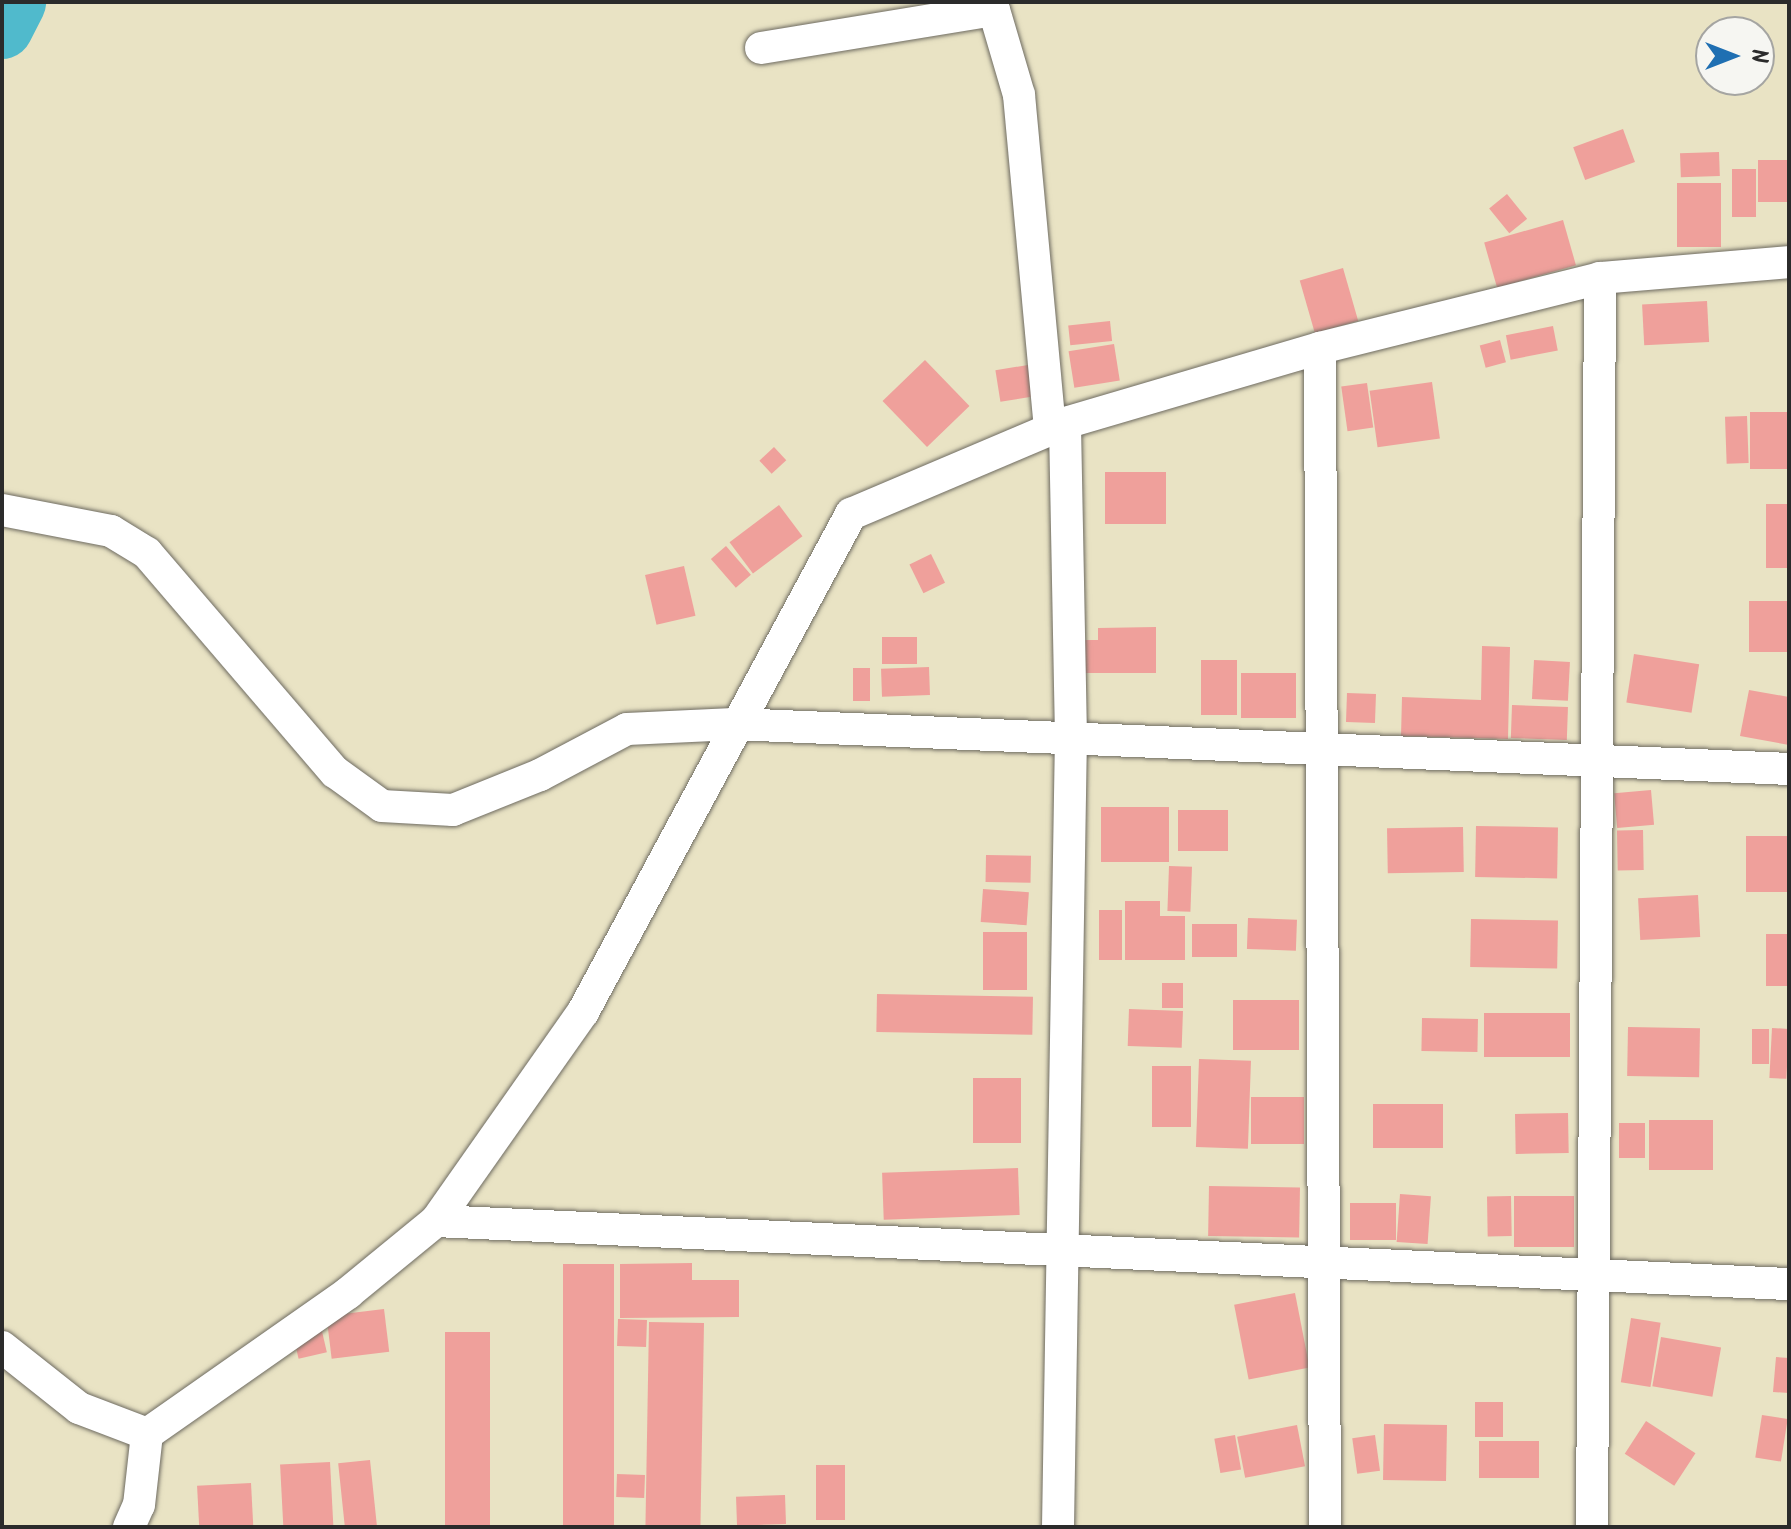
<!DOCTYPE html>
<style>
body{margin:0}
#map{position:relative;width:1791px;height:1529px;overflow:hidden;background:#e9e3c4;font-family:Kalam,sans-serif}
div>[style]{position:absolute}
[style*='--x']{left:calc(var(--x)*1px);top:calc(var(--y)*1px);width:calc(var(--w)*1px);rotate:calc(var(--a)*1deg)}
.river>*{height:62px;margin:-31px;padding:0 31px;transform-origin:31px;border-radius:31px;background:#50bacc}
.building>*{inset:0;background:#efa09b;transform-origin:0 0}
.roads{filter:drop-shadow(0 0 2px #6e6b61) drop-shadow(0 0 2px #6e6b61)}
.street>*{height:32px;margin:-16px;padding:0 16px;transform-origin:16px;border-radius:16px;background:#fff}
span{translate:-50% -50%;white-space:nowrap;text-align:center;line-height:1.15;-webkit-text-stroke:7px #f6f6f2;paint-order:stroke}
.frame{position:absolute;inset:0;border:4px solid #2b2b2b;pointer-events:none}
.north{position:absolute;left:1695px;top:16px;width:80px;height:80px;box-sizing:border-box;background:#f6f6f2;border:2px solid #a5a5a2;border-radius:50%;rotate:90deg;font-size:22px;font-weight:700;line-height:32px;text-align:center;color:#2b2b2b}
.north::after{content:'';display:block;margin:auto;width:28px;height:36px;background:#1f6fb2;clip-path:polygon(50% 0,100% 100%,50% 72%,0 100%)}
</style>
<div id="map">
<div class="river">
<i style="--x:2;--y:28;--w:29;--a:-63"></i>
</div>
<div class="building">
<i style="left:1623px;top:129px;width:35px;height:53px;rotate:70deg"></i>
<i style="left:1719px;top:152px;width:24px;height:39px;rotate:88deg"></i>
<i style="left:1758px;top:160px;width:31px;height:42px"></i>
<i style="left:1732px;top:169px;width:24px;height:48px"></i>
<i style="left:1677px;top:183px;width:44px;height:64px"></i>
<i style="left:1507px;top:194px;width:32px;height:23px;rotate:51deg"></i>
<i style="left:1563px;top:220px;width:47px;height:82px;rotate:74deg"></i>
<i style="left:1343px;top:268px;width:55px;height:45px;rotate:74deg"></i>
<i style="left:1707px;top:301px;width:41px;height:65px;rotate:87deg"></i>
<i style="left:1110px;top:321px;width:20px;height:42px;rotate:84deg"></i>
<i style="left:1553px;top:326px;width:25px;height:48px;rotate:79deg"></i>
<i style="left:1500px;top:340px;width:23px;height:21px;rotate:75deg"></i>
<i style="left:1114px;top:344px;width:37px;height:46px;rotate:81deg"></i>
<i style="left:925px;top:360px;width:64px;height:59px;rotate:46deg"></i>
<i style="left:1028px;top:365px;width:32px;height:33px;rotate:81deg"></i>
<i style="left:1432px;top:382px;width:57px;height:63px;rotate:82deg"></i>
<i style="left:1367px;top:383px;width:45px;height:26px;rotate:82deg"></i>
<i style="left:1789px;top:412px;width:57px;height:39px;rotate:90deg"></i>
<i style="left:1747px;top:416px;width:47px;height:22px;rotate:88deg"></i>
<i style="left:774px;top:447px;width:18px;height:20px;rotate:47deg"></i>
<i style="left:1166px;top:472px;width:52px;height:61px;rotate:90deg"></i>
<i style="left:1766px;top:504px;width:23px;height:64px"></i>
<i style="left:779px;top:505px;width:39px;height:62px;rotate:53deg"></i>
<i style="left:726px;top:546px;width:38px;height:20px;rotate:49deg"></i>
<i style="left:931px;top:554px;width:32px;height:24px;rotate:64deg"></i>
<i style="left:684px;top:566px;width:51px;height:40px;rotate:77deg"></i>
<i style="left:1749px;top:601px;width:40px;height:51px"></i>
<i style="clip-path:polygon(1156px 627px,1156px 673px,1080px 673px,1080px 640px,1098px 640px,1098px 628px)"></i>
<i style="left:882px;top:637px;width:35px;height:27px"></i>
<i style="clip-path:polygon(1482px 646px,1510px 647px,1508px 739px,1401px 736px,1402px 697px,1481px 700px)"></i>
<i style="left:1634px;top:654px;width:66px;height:49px;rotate:9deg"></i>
<i style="left:1201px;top:660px;width:36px;height:55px"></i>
<i style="left:1534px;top:660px;width:36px;height:39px;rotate:3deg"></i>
<i style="left:929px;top:667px;width:28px;height:48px;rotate:88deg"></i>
<i style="left:853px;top:668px;width:17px;height:33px"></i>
<i style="left:1241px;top:673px;width:55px;height:45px"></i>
<i style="clip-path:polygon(1749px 690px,1789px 697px,1789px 745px,1740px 736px)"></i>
<i style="left:1347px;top:693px;width:29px;height:29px;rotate:2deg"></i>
<i style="left:1512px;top:705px;width:56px;height:33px;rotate:2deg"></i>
<i style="left:1651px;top:790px;width:35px;height:37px;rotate:85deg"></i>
<i style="left:1101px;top:807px;width:68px;height:55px"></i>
<i style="left:1178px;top:810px;width:50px;height:41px"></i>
<i style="left:1476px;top:826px;width:82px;height:51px;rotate:1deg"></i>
<i style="left:1463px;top:827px;width:45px;height:76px;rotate:89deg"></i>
<i style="left:1643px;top:830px;width:40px;height:26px;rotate:89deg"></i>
<i style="left:1746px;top:836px;width:43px;height:56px"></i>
<i style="left:986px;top:855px;width:45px;height:27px;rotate:1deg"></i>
<i style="left:1169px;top:866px;width:23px;height:45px;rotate:2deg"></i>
<i style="left:983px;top:889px;width:46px;height:33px;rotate:4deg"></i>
<i style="left:1698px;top:895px;width:42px;height:60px;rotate:87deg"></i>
<i style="clip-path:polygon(1125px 901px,1160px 901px,1160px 916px,1185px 916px,1185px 960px,1125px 960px)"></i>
<i style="left:1099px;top:910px;width:23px;height:50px"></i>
<i style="left:1248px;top:918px;width:49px;height:31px;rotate:2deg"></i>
<i style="left:1471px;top:919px;width:87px;height:48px;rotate:1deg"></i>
<i style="left:1192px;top:924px;width:45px;height:33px"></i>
<i style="left:983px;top:932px;width:44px;height:58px"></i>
<i style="left:1766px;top:934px;width:23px;height:52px"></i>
<i style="left:1162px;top:983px;width:21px;height:25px"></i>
<i style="left:877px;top:994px;width:156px;height:38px;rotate:1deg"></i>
<i style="left:1299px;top:1000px;width:50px;height:66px;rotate:90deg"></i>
<i style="left:1129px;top:1009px;width:54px;height:37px;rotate:2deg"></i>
<i style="left:1570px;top:1013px;width:44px;height:86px;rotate:90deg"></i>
<i style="left:1422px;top:1018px;width:56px;height:33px;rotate:1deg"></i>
<i style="left:1628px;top:1027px;width:72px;height:49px;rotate:1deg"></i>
<i style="left:1772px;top:1028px;width:17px;height:50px;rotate:3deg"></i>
<i style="left:1752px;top:1029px;width:17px;height:35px"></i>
<i style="left:1199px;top:1059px;width:52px;height:88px;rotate:2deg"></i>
<i style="left:1152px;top:1066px;width:39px;height:61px"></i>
<i style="left:973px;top:1078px;width:48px;height:65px"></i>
<i style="left:1251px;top:1097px;width:53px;height:47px"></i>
<i style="left:1373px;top:1104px;width:70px;height:44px"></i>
<i style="left:1568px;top:1113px;width:40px;height:53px;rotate:89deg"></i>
<i style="left:1649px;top:1120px;width:64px;height:50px"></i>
<i style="left:1619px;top:1123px;width:26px;height:35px"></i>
<i style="left:1018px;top:1168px;width:47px;height:136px;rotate:88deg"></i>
<i style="left:1209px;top:1186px;width:91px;height:50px;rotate:1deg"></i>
<i style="left:1400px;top:1194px;width:31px;height:48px;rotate:4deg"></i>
<i style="left:1511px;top:1196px;width:40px;height:24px;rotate:89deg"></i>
<i style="left:1514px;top:1196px;width:60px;height:51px"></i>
<i style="left:1350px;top:1203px;width:46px;height:37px"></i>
<i style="clip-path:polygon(692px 1263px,692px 1280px,739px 1280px,739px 1317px,620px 1318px,620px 1264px)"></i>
<i style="left:563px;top:1264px;width:51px;height:263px"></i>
<i style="left:1295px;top:1293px;width:76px;height:62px;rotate:79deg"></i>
<i style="left:384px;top:1309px;width:43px;height:58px;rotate:83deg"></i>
<i style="left:1631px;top:1318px;width:30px;height:65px;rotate:9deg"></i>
<i style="left:618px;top:1319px;width:29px;height:27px;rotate:2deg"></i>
<i style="left:649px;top:1322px;width:55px;height:205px;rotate:1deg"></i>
<i style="left:321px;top:1327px;width:26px;height:29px;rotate:77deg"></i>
<i style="left:445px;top:1332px;width:45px;height:195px"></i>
<i style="left:1661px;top:1337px;width:61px;height:50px;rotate:10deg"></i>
<i style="clip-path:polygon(1776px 1357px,1789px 1358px,1789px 1393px,1773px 1392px)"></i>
<i style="left:1475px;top:1402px;width:28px;height:35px"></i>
<i style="left:1762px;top:1415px;width:26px;height:43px;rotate:9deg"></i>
<i style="left:1646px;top:1421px;width:59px;height:39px;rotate:33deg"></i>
<i style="left:1384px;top:1424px;width:63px;height:56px;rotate:1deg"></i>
<i style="left:1297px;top:1425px;width:42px;height:61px;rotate:79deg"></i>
<i style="left:1235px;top:1435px;width:35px;height:21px;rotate:80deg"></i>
<i style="left:1375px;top:1435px;width:36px;height:23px;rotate:82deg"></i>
<i style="left:1479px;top:1441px;width:60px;height:37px"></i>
<i style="left:370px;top:1460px;width:67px;height:32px;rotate:84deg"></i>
<i style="left:330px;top:1462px;width:65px;height:50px;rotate:87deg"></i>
<i style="left:845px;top:1465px;width:55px;height:29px;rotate:90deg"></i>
<i style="left:617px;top:1474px;width:28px;height:23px;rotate:2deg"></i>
<i style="left:251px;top:1483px;width:44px;height:54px;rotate:87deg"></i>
<i style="left:785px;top:1495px;width:29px;height:49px;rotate:88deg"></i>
</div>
<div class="roads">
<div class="street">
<i style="--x:761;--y:48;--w:236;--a:-9.3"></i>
<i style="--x:994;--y:10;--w:89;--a:73.6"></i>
<i style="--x:1019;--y:95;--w:335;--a:84.7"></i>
<i style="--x:1320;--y:348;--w:1179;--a:89.76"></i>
<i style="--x:2;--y:510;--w:111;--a:10.9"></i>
<i style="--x:111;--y:531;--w:42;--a:31.4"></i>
<i style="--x:147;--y:553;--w:289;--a:49.4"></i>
<i style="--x:335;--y:772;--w:58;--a:35.9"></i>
<i style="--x:382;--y:806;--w:71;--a:3.2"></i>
<i style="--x:453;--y:810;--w:94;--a:-21.9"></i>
<i style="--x:540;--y:775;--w:98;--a:-27.9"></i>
<i style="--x:627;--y:729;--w:107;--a:-2.7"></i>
<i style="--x:734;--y:724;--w:1056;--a:2.44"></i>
<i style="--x:436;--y:1221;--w:1354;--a:2.67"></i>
<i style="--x:2;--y:1347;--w:98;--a:38.4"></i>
<i style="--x:79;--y:1408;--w:73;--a:20.9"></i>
<i style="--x:147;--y:1434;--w:246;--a:-35"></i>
<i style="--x:348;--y:1293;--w:114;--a:-39.3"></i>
<i style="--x:436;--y:1221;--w:256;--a:-54.9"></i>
<i style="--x:583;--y:1012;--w:566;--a:-61.71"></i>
<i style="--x:851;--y:514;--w:233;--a:-23"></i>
<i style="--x:1065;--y:423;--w:266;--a:-16.4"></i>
<i style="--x:1320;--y:348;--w:289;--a:-14"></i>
<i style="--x:1600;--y:278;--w:190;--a:-4.8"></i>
<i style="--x:129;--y:1527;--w:24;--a:-66"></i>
<i style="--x:139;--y:1505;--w:71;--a:-83.6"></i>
<i style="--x:1058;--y:1527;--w:789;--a:-89.06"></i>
<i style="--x:1071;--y:738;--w:315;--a:-91.1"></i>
<i style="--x:1592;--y:1527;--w:1249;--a:-89.63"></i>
</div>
</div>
<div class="frame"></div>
<div class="north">N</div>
</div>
